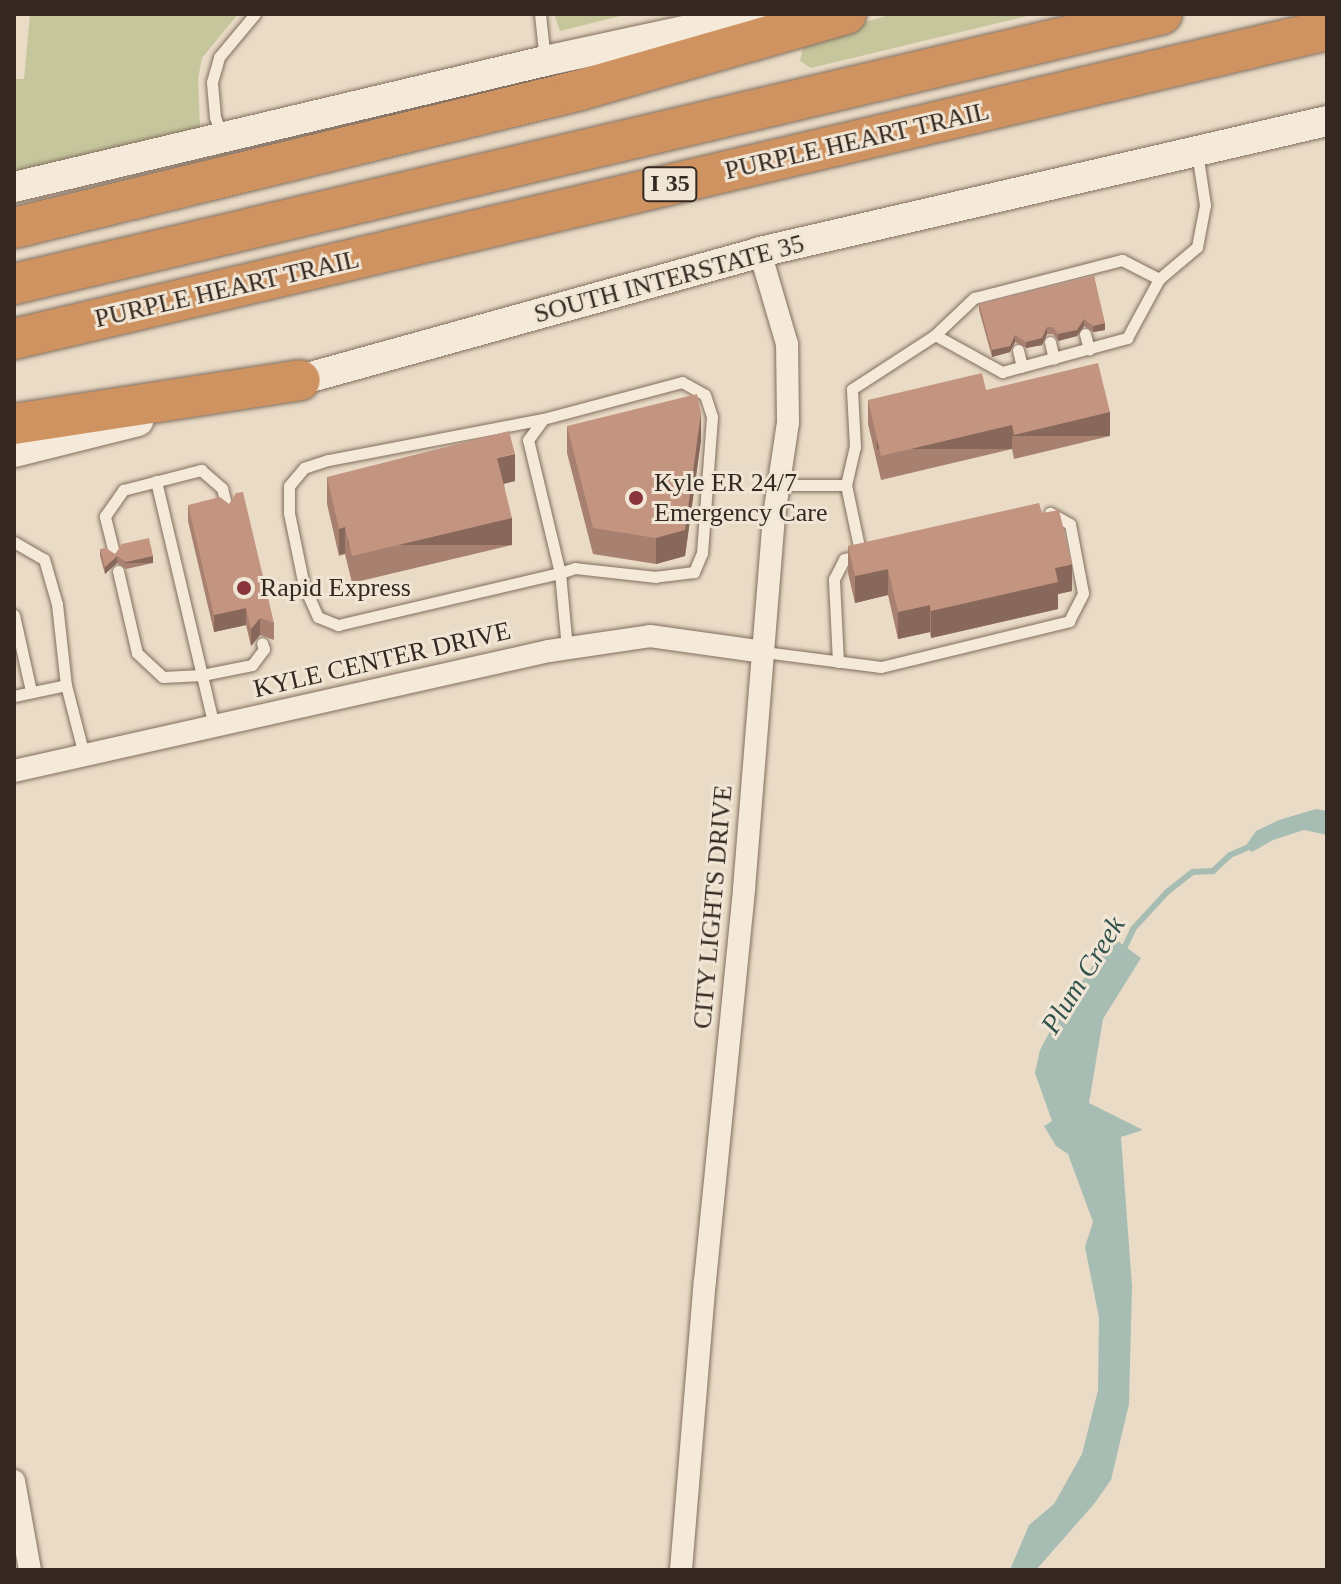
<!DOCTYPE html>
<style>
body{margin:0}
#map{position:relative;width:1341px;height:1584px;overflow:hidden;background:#e9dbc6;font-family:Georgia,serif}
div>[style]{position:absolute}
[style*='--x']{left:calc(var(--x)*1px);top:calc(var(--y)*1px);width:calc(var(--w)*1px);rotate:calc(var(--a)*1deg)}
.green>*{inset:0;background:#c5c69c}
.water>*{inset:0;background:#a7bdb4}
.stream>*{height:6px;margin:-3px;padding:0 3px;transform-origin:3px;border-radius:3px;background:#a7bdb4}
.roads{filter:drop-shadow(0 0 2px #826e5e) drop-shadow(0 0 2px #826e5e)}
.lane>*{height:11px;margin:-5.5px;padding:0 5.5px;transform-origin:5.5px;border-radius:5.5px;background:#f5e9d9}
.street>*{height:22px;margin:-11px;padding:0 11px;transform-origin:11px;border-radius:11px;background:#f5e9d9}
.secondary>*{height:30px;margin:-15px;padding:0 15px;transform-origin:15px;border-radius:15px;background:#f5e9d9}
.highway>*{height:40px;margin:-20px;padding:0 20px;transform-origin:20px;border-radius:20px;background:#ce9361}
.wall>*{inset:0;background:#a8806f}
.shaded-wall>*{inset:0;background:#88685a;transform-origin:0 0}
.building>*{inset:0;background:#c39581}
.dots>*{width:22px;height:22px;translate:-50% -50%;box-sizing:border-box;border:4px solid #f1e6d5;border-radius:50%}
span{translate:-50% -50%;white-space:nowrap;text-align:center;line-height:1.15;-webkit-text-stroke:6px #f1e6d5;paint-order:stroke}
.shield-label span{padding:2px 6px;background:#f1e6d5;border:2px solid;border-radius:6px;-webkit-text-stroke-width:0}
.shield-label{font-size:24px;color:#342820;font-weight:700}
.street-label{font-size:26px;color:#342820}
.poi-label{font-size:26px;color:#342820}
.left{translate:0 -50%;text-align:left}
.water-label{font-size:28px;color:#31524d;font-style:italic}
.frame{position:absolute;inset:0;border:16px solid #342820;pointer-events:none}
</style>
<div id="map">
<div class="green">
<i style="clip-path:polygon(30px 14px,238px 14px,202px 58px,198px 79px,200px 128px,23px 171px,14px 167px,14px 79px,24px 79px)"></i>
<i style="clip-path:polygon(554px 14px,628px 14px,560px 31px)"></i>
<i style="clip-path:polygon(892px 14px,1036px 14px,811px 68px,800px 61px,804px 41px)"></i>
</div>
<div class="water">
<i style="clip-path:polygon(1316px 809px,1327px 811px,1327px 835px,1304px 830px,1273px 840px,1252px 852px,1245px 847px,1256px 831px,1279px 820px)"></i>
<i style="clip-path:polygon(1112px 937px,1141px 958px,1103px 1019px,1089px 1103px,1143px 1130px,1121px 1137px,1132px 1286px,1129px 1404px,1111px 1480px,1094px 1504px,1036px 1570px,1010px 1570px,1029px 1525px,1054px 1504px,1082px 1454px,1098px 1390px,1099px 1318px,1085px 1247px,1093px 1222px,1068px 1154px,1056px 1146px,1044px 1126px,1052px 1121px,1035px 1073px,1040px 1050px,1056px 1020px)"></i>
</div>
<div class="stream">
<i style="--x:1122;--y:953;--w:26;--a:-65"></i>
<i style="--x:1133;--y:929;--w:50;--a:-47.4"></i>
<i style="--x:1167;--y:892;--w:33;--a:-38"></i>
<i style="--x:1193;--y:872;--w:20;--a:-3"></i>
<i style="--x:1213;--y:871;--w:23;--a:-43"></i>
<i style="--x:1230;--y:855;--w:23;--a:-23"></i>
</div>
<div class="roads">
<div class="lane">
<i style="--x:540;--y:14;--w:47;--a:83.9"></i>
<i style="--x:223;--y:138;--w:22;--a:-111"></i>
<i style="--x:215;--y:117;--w:35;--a:-95"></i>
<i style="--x:212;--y:82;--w:26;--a:-74"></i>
<i style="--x:219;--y:57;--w:56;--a:-50.1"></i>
<i style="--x:1085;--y:334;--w:16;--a:75"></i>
<i style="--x:935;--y:335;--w:77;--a:28.9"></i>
<i style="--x:1002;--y:372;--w:130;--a:-15.2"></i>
<i style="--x:1127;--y:338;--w:67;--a:-61.5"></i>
<i style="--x:1159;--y:279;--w:50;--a:-40.1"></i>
<i style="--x:1197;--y:247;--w:43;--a:-79.2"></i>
<i style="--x:1205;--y:205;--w:54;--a:-98.6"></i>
<i style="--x:1050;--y:342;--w:17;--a:77"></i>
<i style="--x:1018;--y:350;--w:17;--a:77"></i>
<i style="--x:543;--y:419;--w:219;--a:169.2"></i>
<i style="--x:328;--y:460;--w:25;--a:162"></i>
<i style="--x:304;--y:468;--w:23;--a:130"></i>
<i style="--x:289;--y:486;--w:27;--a:90"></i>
<i style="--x:289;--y:513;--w:75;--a:78.4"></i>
<i style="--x:304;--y:586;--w:34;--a:66"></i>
<i style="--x:318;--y:617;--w:22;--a:22"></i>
<i style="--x:338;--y:625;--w:228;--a:-13.2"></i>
<i style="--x:560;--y:573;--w:137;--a:-103.5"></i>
<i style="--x:528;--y:440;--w:26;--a:-54"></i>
<i style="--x:543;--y:419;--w:144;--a:-14.9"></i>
<i style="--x:682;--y:382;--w:26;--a:29"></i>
<i style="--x:705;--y:395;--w:23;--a:72"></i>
<i style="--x:712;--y:417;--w:136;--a:94.2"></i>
<i style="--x:702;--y:553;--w:21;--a:113"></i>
<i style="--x:694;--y:572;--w:38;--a:173"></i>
<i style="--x:656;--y:577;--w:81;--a:-173.7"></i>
<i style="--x:575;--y:568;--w:16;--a:162"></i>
<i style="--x:560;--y:573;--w:75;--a:84.7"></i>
<i style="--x:156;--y:481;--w:252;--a:76.7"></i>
<i style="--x:779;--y:485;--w:67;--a:0"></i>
<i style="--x:846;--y:485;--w:39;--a:-77"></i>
<i style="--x:855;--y:447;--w:58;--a:-93"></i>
<i style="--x:852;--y:389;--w:99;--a:-33"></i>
<i style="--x:935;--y:335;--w:54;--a:-43.5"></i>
<i style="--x:974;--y:298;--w:153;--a:-14.4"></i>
<i style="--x:1122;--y:260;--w:42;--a:27.2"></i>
<i style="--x:846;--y:485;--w:73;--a:78.1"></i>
<i style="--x:14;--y:542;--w:34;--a:30"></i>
<i style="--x:44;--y:559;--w:47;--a:73.9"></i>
<i style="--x:57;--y:604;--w:81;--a:83.7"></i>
<i style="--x:66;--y:685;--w:72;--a:75.6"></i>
<i style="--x:114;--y:553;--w:38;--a:-104"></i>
<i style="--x:105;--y:516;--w:32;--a:-55"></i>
<i style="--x:123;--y:490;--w:81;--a:-14.4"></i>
<i style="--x:201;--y:470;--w:28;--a:41"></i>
<i style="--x:222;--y:488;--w:25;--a:76"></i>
<i style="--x:118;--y:571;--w:84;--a:77"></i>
<i style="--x:137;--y:653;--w:35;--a:43"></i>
<i style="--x:163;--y:677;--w:39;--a:-3"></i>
<i style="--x:202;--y:675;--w:51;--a:-11.3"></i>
<i style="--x:252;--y:665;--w:20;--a:-53"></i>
<i style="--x:264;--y:649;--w:6;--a:-108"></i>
<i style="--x:14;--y:615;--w:78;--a:77.4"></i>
<i style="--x:764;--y:652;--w:118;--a:7.3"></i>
<i style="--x:881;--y:667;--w:194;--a:-13.7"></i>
<i style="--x:1069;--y:621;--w:31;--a:-63"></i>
<i style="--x:1083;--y:593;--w:70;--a:-100.7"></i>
<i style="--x:1070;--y:524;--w:23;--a:-151"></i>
<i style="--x:838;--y:662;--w:83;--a:-92.8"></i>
<i style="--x:834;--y:579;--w:22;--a:-63"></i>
<i style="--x:844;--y:559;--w:17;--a:-13"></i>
<i style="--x:14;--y:696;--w:53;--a:-11.9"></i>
</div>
<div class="street">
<i style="--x:14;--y:771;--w:548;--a:-12.64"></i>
<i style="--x:549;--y:651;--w:102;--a:-8.4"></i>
<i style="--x:650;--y:636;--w:115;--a:8"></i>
<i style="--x:14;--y:1481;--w:90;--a:79.8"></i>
<i style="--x:681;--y:1570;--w:290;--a:-85.3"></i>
<i style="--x:705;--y:1281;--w:394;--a:-84.3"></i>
<i style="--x:744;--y:889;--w:374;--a:-85.4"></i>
<i style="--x:774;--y:516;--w:95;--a:-81.5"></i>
<i style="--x:788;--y:422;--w:78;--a:-90.7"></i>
<i style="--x:787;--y:344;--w:96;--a:-106.4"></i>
</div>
<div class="secondary">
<i style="--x:14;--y:187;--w:546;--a:-13.35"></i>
<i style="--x:545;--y:61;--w:222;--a:-12.2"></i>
<i style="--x:282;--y:385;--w:496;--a:-15.5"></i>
<i style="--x:760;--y:252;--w:582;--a:-13.01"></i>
<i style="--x:14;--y:452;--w:128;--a:-14"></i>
</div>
<div class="highway">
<i style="--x:14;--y:228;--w:579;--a:-13.68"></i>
<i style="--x:577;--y:91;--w:280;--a:-16"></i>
<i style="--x:14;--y:284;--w:1179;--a:-13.23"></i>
<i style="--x:14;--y:339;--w:1349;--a:-13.24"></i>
<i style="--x:14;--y:424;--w:289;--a:-8.7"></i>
</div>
</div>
<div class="wall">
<i style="clip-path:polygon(1094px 276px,1105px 330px,1093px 332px,1084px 326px,1077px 336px,1058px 341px,1053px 334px,1047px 334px,1042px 345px,1026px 348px,1015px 342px,1010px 352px,992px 357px,979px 310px,979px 304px)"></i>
<i style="clip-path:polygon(986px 390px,1110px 436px,1014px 459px,1012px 449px,881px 480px,868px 424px,868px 400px)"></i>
<i style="clip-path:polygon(567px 426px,701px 440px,685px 556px,656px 564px,593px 554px,567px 453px)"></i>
<i style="clip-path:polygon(327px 477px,515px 481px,504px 484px,512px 545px,352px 583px,345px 554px,339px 556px,327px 504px)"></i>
<i style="clip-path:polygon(188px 505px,274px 623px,274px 640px,260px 635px,251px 646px,246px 625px,214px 632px,188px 521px)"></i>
<i style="clip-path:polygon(1042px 513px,1072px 591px,1058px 594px,1058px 609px,931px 638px,930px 632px,898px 639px,888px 595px,855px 603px,848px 573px,848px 546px)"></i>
<i style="clip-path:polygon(100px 549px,115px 554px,153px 563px,126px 569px,117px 563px,105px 574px,100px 556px)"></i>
</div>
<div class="shaded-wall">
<i style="clip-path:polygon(1084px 319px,1084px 326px,1077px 336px,1058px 341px,1058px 334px)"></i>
<i style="clip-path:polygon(1105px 323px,1105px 330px,1093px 332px,1093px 326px)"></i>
<i style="clip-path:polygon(1047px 327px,1047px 334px,1042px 345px,1026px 348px,1026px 342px)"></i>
<i style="clip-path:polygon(1015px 335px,1015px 342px,1010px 352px,992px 357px,992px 350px)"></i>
<i style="left:1110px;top:412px;width:24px;height:99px;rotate:90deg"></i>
<i style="clip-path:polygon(701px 413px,701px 440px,685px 556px,656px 564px,656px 538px)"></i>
<i style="left:1012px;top:425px;width:24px;height:135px;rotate:90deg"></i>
<i style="clip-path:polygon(515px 454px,515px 481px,497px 485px,497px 458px)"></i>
<i style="left:512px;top:518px;width:27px;height:164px;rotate:90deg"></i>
<i style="left:345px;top:527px;width:27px;height:6px;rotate:90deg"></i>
<i style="clip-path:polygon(117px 556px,117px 563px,105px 574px,105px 567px)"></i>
<i style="left:153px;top:556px;width:7px;height:28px;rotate:90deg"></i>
<i style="clip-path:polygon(1072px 564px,1072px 591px,1058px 594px,1058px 609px,931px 638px,931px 611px,1055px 568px)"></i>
<i style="clip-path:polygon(888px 569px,888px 595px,855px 603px,855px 576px)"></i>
<i style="clip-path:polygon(930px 605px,930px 632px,898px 639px,898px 612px)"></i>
<i style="clip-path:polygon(246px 608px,246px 625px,214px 632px,214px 615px)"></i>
<i style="clip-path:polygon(260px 618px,260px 635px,251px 646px,251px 629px)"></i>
<i style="left:14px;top:647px;width:1px;height:21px"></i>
</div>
<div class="building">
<i style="clip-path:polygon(1094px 276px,1105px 323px,1093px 326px,1084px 319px,1077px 330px,1058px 334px,1053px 327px,1047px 327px,1042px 338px,1026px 342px,1015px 335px,1010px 346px,992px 350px,979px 304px)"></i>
<i style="clip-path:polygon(1098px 363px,1110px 412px,1014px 435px,1012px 425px,881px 456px,868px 400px,982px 373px,986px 390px)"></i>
<i style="clip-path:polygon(697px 394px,701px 413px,685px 530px,656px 538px,593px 528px,567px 426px)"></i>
<i style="clip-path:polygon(509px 431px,515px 454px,497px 458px,512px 518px,352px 556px,345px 527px,339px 529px,327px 477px)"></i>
<i style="clip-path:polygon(243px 492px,274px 623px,260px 618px,251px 629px,246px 608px,214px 615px,188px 505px,220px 497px,229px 504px,236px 493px)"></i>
<i style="clip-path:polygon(1039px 503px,1042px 513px,1059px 510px,1072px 564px,1055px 568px,1058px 582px,931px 611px,930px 605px,898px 612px,888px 569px,855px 576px,848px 546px)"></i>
<i style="clip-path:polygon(149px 538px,153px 556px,126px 562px,117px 556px,105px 567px,100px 549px,106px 548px,115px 554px,122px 544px)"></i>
</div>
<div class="dots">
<i style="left:636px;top:498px;background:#8a353e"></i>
<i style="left:244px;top:588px;background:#8a353e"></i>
</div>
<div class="shield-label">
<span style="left:670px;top:184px">I 35</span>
</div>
<div class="street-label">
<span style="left:857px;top:141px;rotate:-13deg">PURPLE HEART TRAIL</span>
<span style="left:669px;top:279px;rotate:-15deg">SOUTH INTERSTATE 35</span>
<span style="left:227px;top:289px;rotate:-13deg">PURPLE HEART TRAIL</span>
<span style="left:382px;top:660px;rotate:-13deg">KYLE CENTER DRIVE</span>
<span style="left:713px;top:907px;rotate:-85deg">CITY LIGHTS DRIVE</span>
</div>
<div class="poi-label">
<span class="left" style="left:654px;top:498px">Kyle ER 24/7<br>Emergency Care</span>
<span class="left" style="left:260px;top:588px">Rapid Express</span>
</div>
<div class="water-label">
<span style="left:1083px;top:975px;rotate:-58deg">Plum Creek</span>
</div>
<div class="frame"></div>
</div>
